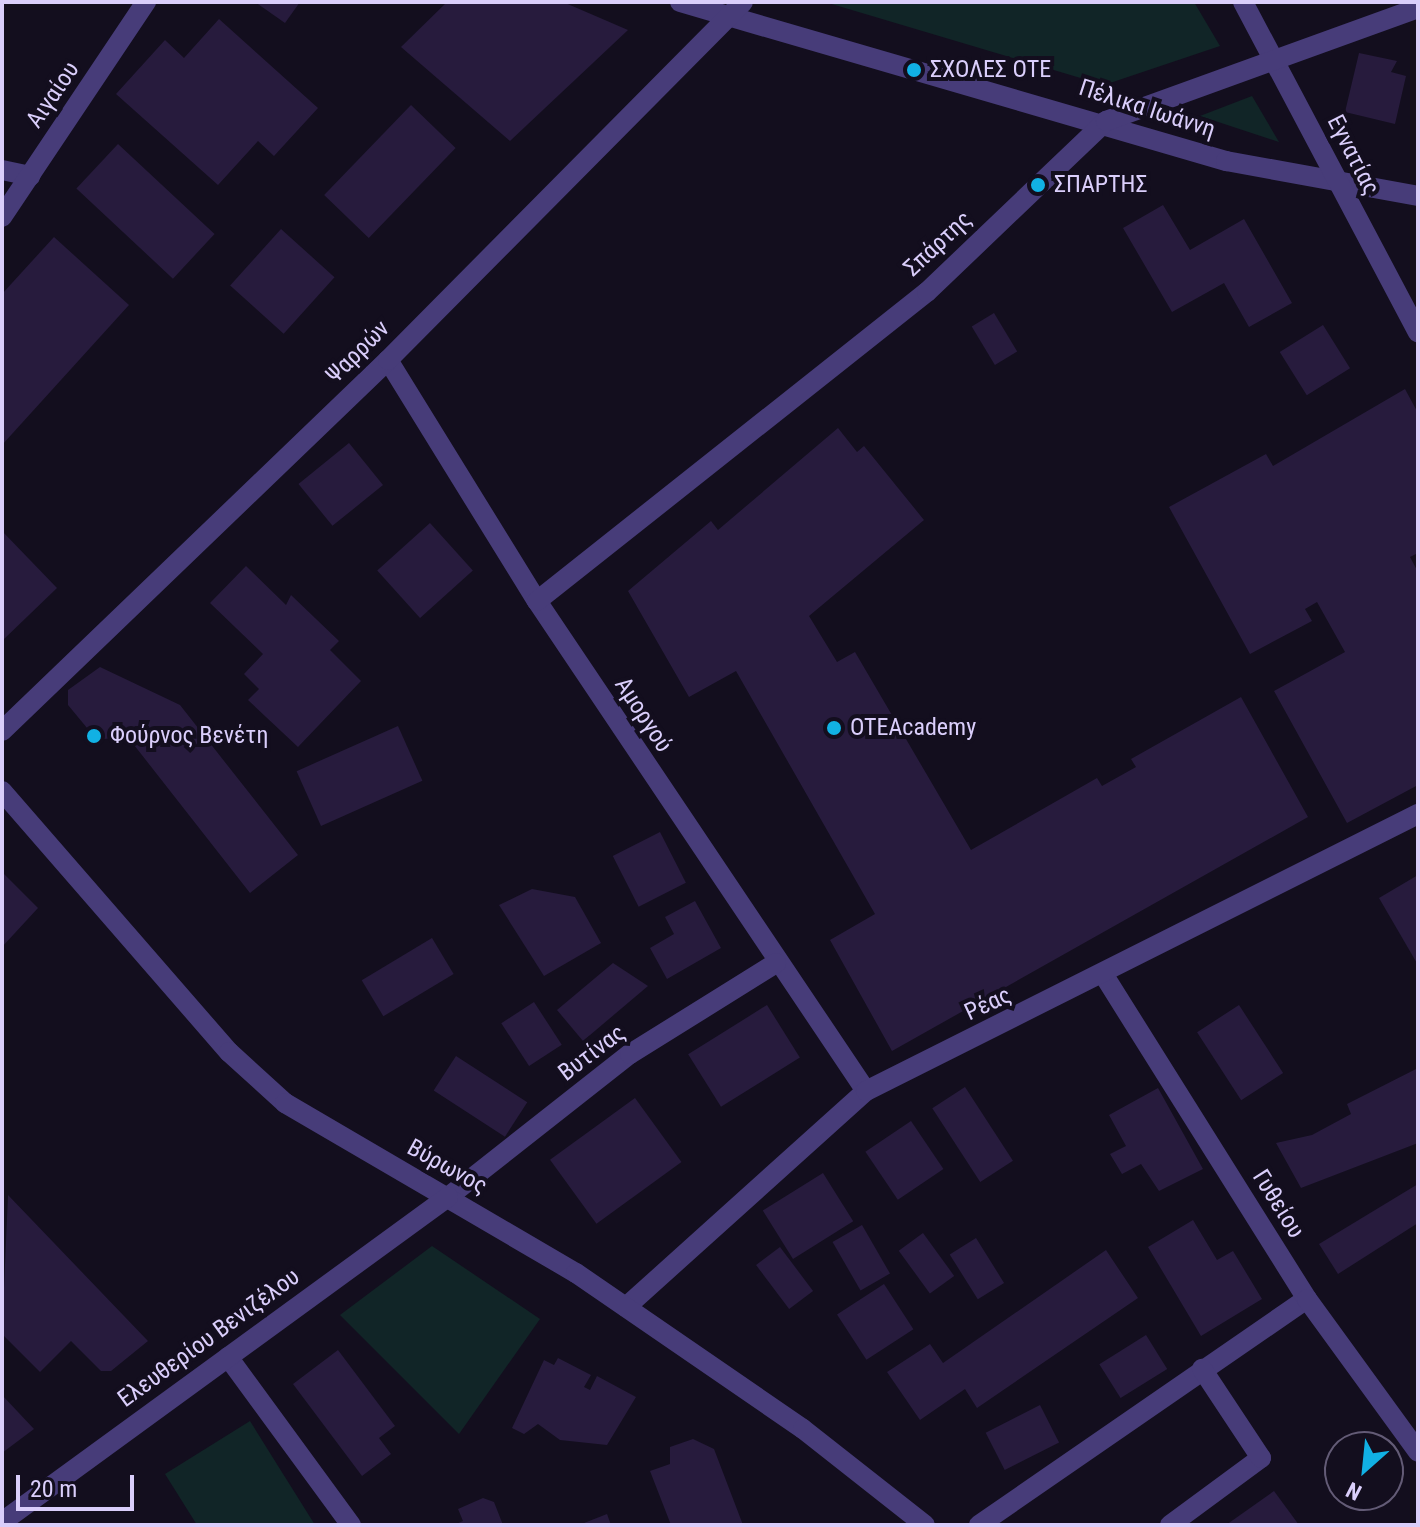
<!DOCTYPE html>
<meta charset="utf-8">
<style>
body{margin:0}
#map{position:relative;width:1420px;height:1527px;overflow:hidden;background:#130e1e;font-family:"Roboto Condensed",sans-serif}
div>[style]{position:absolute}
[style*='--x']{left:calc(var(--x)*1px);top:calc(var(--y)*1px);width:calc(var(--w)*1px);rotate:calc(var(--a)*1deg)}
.green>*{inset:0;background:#112527}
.building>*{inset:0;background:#271b3d;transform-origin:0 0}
.service>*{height:20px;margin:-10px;padding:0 10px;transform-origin:10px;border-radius:10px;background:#473c79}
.minor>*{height:20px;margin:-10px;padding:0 10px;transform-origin:10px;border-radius:10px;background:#473c79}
.tertiary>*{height:20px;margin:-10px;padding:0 10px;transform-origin:10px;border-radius:10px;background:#473c79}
.dots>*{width:22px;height:22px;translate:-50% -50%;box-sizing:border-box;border:4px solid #130e1e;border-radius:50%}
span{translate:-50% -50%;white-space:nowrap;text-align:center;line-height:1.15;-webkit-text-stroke:8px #130e1e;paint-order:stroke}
.poi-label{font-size:24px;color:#dacefb}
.left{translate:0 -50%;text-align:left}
.street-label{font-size:24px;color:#dacefb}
.frame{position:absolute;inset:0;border:4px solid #dacefb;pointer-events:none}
.north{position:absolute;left:1324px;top:1431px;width:80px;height:80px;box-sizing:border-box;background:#130e1e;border:2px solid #635b76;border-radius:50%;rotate:207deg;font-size:22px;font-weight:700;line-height:32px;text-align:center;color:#dacefb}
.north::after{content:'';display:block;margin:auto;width:28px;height:36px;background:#11b1e4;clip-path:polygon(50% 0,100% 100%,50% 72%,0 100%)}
.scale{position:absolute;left:16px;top:1475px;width:118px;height:36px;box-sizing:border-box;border:4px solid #dacefb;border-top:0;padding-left:10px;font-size:24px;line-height:28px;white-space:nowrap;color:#dacefb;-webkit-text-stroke:6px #130e1e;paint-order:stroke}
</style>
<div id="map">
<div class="green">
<i style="clip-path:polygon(825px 2px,1194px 2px,1220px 46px,1104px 85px)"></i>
<i style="clip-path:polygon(1252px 96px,1279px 142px,1200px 116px)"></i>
<i style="clip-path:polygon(432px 1246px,540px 1319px,459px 1434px,340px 1315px)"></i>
<i style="clip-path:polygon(250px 1421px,315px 1525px,197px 1525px,165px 1474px)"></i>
</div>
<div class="building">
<i style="clip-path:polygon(255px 2px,300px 2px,285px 23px)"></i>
<i style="clip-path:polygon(447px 2px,563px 2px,628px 30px,510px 141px,401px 47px)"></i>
<i style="clip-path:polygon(219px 19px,318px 108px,274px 156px,258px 141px,218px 185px,116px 94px,165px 40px,184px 58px)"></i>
<i style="clip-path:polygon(1359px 53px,1397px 61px,1391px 72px,1406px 76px,1395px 124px,1345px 112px)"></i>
<i style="left:411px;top:105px;width:62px;height:125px;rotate:44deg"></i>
<i style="left:118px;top:144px;width:132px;height:61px;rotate:43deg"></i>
<i style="clip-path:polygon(1163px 205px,1190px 250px,1244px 219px,1292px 303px,1249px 327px,1224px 283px,1172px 312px,1123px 228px)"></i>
<i style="left:281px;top:229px;width:72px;height:76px;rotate:42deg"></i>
<i style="clip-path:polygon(54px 237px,129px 305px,2px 445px,2px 294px)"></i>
<i style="left:994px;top:313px;width:45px;height:26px;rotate:59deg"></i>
<i style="left:1323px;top:325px;width:51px;height:51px;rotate:58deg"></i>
<i style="clip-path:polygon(1405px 389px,1418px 413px,1418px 553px,1410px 557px,1418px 572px,1418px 785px,1347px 823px,1274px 691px,1345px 652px,1317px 602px,1305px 609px,1312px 621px,1250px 654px,1169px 507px,1266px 454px,1273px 466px)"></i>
<i style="clip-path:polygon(838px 428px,857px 452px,864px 446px,924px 520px,809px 616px,837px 662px,855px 652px,971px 850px,1097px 778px,1102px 786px,1136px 767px,1131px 759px,1241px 697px,1308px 817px,892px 1051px,830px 940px,875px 914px,736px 671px,689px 697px,628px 591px,711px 521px,718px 530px)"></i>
<i style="left:349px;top:443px;width:54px;height:65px;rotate:51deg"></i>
<i style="left:430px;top:523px;width:64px;height:71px;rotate:48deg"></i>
<i style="clip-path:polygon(2px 531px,57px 588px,2px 641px)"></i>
<i style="clip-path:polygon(246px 566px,286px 605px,291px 595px,339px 641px,330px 650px,361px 681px,298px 747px,248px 700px,259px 689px,244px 674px,263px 654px,210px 603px)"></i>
<i style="clip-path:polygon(100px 667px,180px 705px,298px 855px,250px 893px,127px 736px,97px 740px,68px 705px,68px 690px)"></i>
<i style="left:398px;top:726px;width:60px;height:111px;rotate:66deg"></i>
<i style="left:660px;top:832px;width:57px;height:53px;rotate:63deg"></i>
<i style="clip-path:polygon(2px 872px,38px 908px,2px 947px)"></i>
<i style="clip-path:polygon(1418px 875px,1418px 965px,1379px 898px)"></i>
<i style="clip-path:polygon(532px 889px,575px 897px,601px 943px,544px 976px,499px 905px)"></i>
<i style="clip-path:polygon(695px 901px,721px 948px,667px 979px,650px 948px,674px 934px,665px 917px)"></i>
<i style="left:432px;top:938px;width:42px;height:82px;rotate:59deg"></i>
<i style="clip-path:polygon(613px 963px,648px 986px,583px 1041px,557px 1010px)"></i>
<i style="left:534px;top:1002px;width:51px;height:39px;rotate:57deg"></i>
<i style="left:767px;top:1005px;width:62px;height:93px;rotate:58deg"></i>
<i style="left:1239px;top:1005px;width:81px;height:50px;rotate:57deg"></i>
<i style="left:456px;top:1056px;width:85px;height:41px;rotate:33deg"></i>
<i style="clip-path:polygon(1418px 1068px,1418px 1143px,1301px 1188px,1276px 1143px,1312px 1135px,1351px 1114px,1347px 1104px)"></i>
<i style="left:965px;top:1087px;width:88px;height:39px;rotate:57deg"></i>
<i style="clip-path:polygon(1158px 1088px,1203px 1169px,1159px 1191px,1141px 1164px,1122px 1174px,1110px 1154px,1126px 1146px,1109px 1115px)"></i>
<i style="left:635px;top:1098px;width:79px;height:105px;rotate:54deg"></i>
<i style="left:911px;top:1121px;width:58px;height:55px;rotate:56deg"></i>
<i style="left:823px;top:1173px;width:57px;height:71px;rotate:58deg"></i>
<i style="clip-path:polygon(1418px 1184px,1418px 1223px,1338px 1274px,1319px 1244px)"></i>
<i style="clip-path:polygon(8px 1195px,148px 1341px,111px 1371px,101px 1371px,71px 1341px,40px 1372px,2px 1334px)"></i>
<i style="clip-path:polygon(1193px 1220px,1217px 1260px,1233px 1251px,1262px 1299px,1201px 1336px,1148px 1247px)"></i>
<i style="left:862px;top:1225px;width:56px;height:34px;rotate:60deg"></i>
<i style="left:923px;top:1233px;width:53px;height:30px;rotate:54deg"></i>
<i style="left:976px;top:1238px;width:53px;height:31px;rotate:58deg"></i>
<i style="left:780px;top:1247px;width:55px;height:30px;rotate:53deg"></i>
<i style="clip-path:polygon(1106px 1250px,1138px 1298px,977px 1408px,965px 1389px,920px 1420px,887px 1372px,930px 1344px,943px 1363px)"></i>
<i style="left:884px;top:1284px;width:54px;height:56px;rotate:57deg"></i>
<i style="left:1146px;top:1335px;width:40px;height:55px;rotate:58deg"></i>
<i style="clip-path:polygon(338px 1350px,395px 1426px,379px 1438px,391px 1454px,362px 1476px,293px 1384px)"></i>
<i style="clip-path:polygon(558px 1358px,591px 1375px,584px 1387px,590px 1390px,597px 1376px,636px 1397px,607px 1445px,560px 1440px,538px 1424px,524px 1434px,512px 1428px,544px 1360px,554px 1365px)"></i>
<i style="clip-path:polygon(2px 1395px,34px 1429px,2px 1453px)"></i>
<i style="left:1040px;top:1405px;width:42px;height:61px;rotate:63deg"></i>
<i style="clip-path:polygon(693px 1439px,714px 1449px,743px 1525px,671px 1525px,650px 1471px,670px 1464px,670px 1447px)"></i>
<i style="clip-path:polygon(1274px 1491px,1299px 1525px,1226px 1525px)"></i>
<i style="clip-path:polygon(483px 1498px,494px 1502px,503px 1525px,454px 1525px,463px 1521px,458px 1509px)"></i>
<i style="clip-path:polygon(607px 1514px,611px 1525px,579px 1525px)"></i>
</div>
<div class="service">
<i style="--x:2;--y:170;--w:29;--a:12"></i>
<i style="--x:979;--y:1525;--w:398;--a:-34.6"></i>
<i style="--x:1170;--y:1525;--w:113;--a:-36.4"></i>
<i style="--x:1261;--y:1458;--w:107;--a:-123.5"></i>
</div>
<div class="minor">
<i style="--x:680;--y:2;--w:569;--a:16.24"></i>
<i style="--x:1226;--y:161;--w:195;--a:10.3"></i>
<i style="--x:1243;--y:2;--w:374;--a:62.1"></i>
<i style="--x:2;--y:217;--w:259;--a:-56.2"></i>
<i style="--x:388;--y:360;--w:283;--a:58.3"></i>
<i style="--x:537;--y:601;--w:590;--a:56.12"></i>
<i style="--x:537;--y:601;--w:498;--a:-38.4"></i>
<i style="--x:927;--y:292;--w:248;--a:-43.7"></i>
<i style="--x:1106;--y:121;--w:332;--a:-19.9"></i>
<i style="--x:2;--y:731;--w:535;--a:-43.86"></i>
<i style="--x:388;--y:360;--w:504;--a:-45.24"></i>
<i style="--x:1105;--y:977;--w:380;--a:57.9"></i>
<i style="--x:1307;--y:1299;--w:189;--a:54"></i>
<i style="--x:448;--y:1197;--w:231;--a:-38.2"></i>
<i style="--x:630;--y:1054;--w:172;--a:-31.9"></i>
<i style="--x:626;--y:1307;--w:323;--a:-42"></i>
<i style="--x:866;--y:1091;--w:618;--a:-26.65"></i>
<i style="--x:228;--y:1357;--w:208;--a:53.8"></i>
</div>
<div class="tertiary">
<i style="--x:2;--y:791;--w:346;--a:49"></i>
<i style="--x:229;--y:1052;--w:76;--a:42.3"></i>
<i style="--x:285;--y:1103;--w:337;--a:30.3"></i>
<i style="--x:576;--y:1273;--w:275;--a:34.5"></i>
<i style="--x:803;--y:1429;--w:155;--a:38.2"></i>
<i style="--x:2;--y:1522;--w:552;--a:-36.08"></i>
</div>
<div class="dots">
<i style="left:914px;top:70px;background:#11b1e4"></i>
<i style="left:1038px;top:185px;background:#11b1e4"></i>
<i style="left:834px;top:728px;background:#11b1e4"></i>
<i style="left:94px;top:736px;background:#11b1e4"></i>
</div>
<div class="poi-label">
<span class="left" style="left:930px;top:70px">ΣΧΟΛΕΣ ΟΤΕ</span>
<span class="left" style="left:1054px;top:185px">ΣΠΑΡΤΗΣ</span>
<span class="left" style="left:850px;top:728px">OTEAcademy</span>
<span class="left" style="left:110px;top:736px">Φούρνος Βενέτη</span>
</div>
<div class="street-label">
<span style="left:53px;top:95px;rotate:-56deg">Αιγαίου</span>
<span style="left:1147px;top:109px;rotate:18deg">Πέλικα Ιωάννη</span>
<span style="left:1353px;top:155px;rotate:63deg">Εγνατίας</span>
<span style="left:938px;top:244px;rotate:-43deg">Σπάρτης</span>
<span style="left:358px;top:352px;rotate:-45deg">Ψαρρών</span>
<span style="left:643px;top:715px;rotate:57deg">Αμοργού</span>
<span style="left:988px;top:1004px;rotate:-25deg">Ρέας</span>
<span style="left:592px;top:1053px;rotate:-37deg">Βυτίνας</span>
<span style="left:447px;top:1167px;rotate:29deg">Βύρωνος</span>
<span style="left:1278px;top:1204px;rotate:58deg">Γυθείου</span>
<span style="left:209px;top:1338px;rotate:-36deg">Ελευθερίου Βενιζέλου</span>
</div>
<div class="frame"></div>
<div class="north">N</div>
<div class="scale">20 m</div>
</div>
